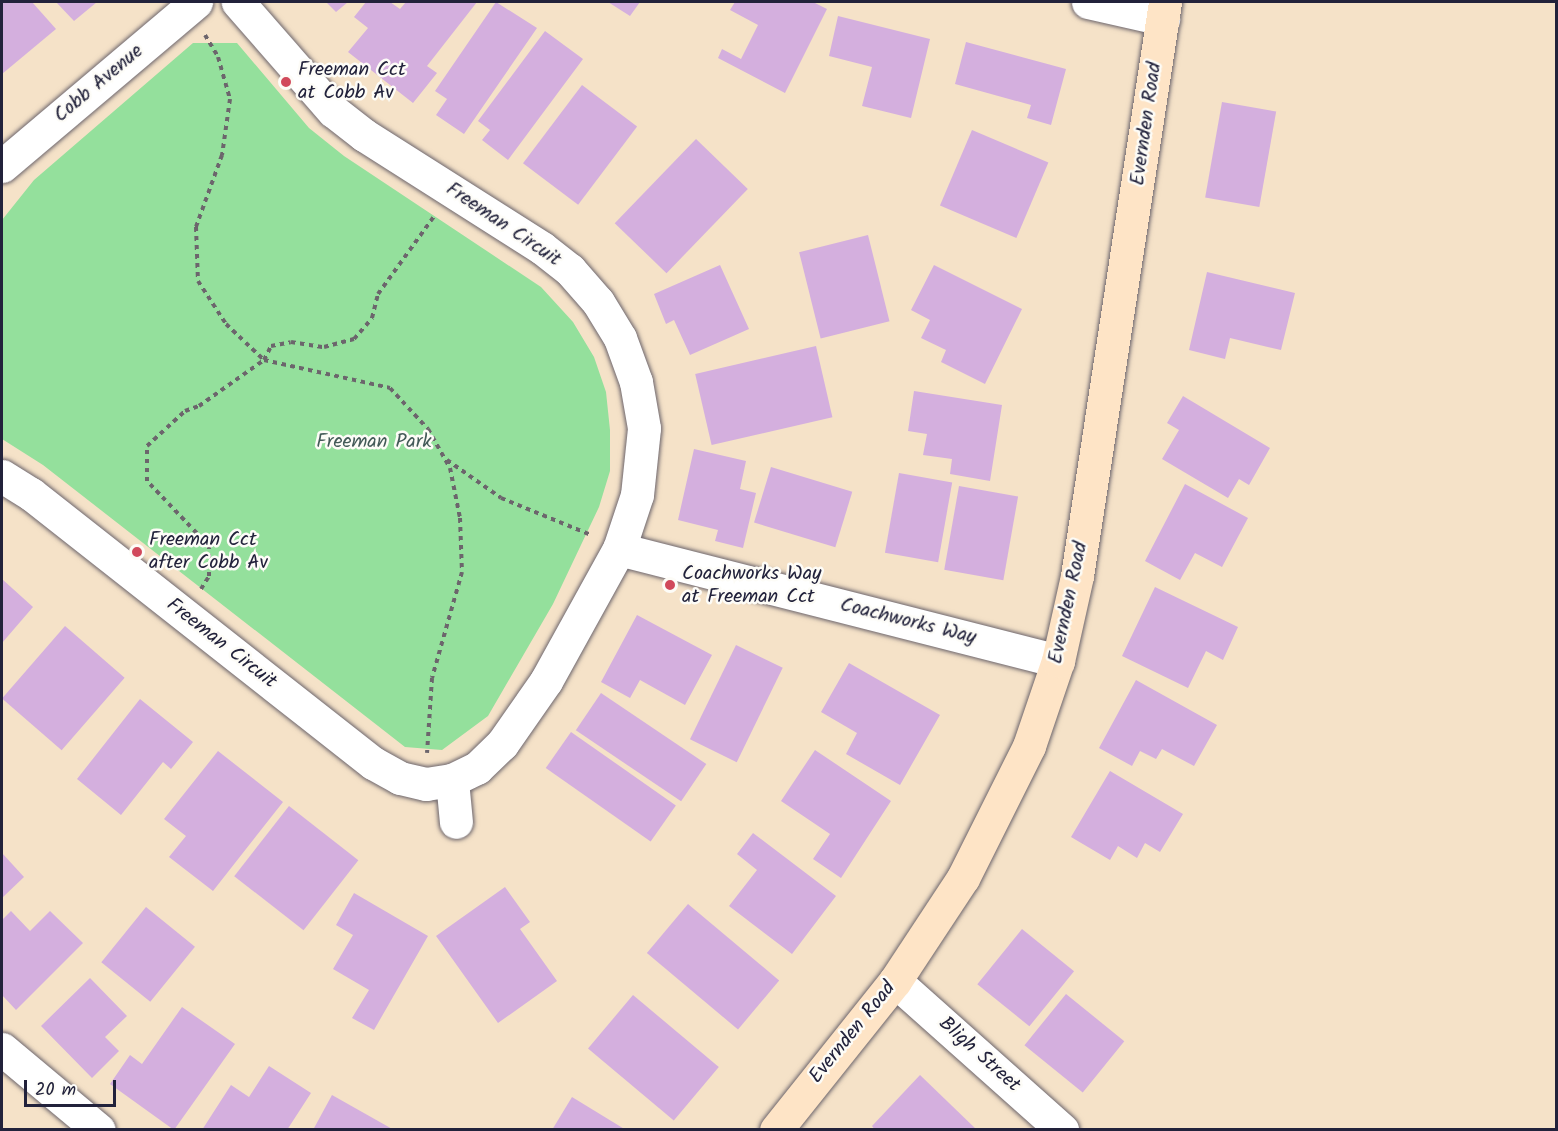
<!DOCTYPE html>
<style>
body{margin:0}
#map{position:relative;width:1558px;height:1131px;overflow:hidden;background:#f5e2c8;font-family:Kalam,sans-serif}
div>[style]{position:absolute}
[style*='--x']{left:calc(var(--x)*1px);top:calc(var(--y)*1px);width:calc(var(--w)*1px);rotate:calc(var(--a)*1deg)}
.green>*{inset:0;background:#94e09c}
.building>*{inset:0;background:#d4afde;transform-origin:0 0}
.path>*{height:4px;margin-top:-2px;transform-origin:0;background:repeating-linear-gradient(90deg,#6c656c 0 4.5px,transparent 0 9px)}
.roads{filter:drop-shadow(0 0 2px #6c656c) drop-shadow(0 0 2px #6c656c)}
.street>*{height:33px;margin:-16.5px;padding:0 16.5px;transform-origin:16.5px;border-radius:16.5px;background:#fff}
.secondary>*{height:33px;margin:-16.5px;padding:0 16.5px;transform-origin:16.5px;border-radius:16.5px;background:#fee4c6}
.dots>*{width:16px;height:16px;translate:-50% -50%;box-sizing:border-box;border:3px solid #fdfcf7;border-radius:50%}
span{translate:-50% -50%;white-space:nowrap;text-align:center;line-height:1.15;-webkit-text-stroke:5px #fdfcf7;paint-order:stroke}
.poi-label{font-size:20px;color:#22223b}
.left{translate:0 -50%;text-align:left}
.street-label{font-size:20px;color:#22223b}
.park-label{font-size:20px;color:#445b58}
.frame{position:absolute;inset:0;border:3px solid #22223b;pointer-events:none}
.scale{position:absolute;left:24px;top:1080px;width:92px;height:27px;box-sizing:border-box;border:3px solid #22223b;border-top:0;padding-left:8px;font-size:18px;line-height:21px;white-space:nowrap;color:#22223b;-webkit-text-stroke:4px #fdfcf7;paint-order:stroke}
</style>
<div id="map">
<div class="green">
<i style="clip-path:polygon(193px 43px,237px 43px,309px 128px,344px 156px,541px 287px,573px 322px,594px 357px,606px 392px,610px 430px,610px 471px,599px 507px,553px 604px,488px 716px,442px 750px,405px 747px,43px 465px,2px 439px,2px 220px,34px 180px)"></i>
</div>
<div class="building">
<i style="clip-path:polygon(2px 2px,32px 2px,56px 29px,2px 74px)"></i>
<i style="clip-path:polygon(56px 2px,97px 2px,74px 21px)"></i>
<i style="clip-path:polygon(326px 2px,348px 2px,336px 12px)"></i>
<i style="clip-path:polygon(366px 2px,390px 2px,400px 9px,406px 2px,477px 2px,427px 66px,437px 73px,413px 103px,348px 52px,368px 28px,354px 17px)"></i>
<i style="clip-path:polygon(496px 2px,537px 28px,464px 134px,436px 115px,447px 99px,435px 91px)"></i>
<i style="clip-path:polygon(608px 2px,640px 2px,630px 16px)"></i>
<i style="clip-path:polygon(735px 2px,813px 2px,827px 9px,785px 93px,718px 58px,722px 49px,741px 59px,758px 25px,730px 10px)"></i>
<i style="clip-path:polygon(838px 16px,930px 39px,911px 118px,862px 106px,872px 67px,829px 56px)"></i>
<i style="clip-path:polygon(545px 31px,583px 59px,508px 160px,482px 140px,490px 130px,478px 121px)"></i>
<i style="clip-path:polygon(966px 42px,1066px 69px,1051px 125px,1027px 118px,1031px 105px,955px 84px)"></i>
<i style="left:582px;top:85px;width:69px;height:98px;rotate:37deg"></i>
<i style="left:1222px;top:102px;width:55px;height:97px;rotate:10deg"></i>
<i style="left:972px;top:130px;width:83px;height:82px;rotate:23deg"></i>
<i style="left:696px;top:139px;width:72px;height:117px;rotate:44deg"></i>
<i style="left:868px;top:235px;width:89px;height:71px;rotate:76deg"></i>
<i style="clip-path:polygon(720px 265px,749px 329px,690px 355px,674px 320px,666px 324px,654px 294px)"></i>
<i style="clip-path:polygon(934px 265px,1022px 309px,985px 384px,941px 362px,946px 350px,921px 338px,930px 320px,911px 310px)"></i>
<i style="clip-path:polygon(1207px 272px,1295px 293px,1281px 350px,1230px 338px,1225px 359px,1189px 350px)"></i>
<i style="left:816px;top:346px;width:73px;height:124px;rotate:77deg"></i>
<i style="clip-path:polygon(914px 391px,1002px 405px,990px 481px,950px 474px,952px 459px,923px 455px,927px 434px,908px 431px)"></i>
<i style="clip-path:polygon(1183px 396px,1270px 448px,1249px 485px,1239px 479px,1228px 498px,1162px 459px,1179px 430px,1167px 423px)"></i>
<i style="clip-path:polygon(694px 449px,746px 461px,740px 489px,756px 493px,743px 548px,715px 541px,718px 530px,678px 520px)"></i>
<i style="left:771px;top:467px;width:85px;height:58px;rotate:17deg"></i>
<i style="left:899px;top:473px;width:54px;height:81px;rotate:10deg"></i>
<i style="clip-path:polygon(1185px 484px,1248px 518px,1222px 567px,1195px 553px,1180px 580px,1145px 561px)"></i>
<i style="left:959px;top:486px;width:60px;height:85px;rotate:10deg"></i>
<i style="clip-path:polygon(2px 579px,33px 607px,2px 643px)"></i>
<i style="clip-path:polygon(1155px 587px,1238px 627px,1223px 660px,1206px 651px,1188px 688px,1122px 656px)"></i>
<i style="clip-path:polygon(637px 615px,712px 655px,685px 705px,640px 680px,630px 698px,601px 682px)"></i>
<i style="left:65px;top:626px;width:79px;height:96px;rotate:41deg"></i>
<i style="left:736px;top:645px;width:52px;height:105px;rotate:26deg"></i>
<i style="clip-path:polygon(849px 663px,940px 715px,900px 785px,846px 754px,857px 733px,821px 712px)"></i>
<i style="clip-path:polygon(1136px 680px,1217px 725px,1194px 766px,1162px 749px,1156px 759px,1140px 751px,1132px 766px,1099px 748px)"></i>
<i style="left:601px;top:693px;width:127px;height:45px;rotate:34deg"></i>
<i style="clip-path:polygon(140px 699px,193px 742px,171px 769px,163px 762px,121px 815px,77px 779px)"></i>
<i style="left:571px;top:732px;width:128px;height:44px;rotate:35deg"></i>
<i style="clip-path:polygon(815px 750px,891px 801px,841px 878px,813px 859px,830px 834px,781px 801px)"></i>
<i style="clip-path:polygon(218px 751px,283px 802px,213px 891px,169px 857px,186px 836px,164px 819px)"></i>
<i style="clip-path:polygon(1110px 771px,1183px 814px,1160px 852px,1145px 843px,1137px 858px,1118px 846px,1110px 860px,1071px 837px)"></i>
<i style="left:289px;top:806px;width:88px;height:89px;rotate:38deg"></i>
<i style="clip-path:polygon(753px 833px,836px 896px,792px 954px,729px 906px,757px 870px,737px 854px)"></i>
<i style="clip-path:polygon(2px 853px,24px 877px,2px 898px)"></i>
<i style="clip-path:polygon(505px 887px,530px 922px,520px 929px,557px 981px,498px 1023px,436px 936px)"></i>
<i style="clip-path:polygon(354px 893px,428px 936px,374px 1030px,352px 1018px,369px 990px,333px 969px,353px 935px,336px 925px)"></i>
<i style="left:688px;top:904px;width:119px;height:64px;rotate:40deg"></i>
<i style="left:146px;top:907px;width:63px;height:71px;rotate:39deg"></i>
<i style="clip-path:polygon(11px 911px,30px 931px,50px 911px,83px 943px,16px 1010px,2px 995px,2px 920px)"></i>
<i style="left:1022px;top:929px;width:67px;height:71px;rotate:39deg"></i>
<i style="clip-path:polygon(90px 978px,127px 1016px,105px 1037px,119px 1051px,92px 1078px,41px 1026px)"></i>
<i style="left:1066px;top:994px;width:75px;height:66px;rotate:39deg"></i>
<i style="left:633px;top:995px;width:112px;height:70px;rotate:40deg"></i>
<i style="clip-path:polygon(182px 1007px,235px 1044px,174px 1130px,110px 1084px,130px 1055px,142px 1064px)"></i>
<i style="clip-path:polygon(269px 1066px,311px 1093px,287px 1130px,202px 1130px,231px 1085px,249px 1097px)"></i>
<i style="clip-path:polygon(920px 1075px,977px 1130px,875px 1130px,872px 1126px)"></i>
<i style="clip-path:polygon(332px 1095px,394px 1130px,313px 1130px)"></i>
<i style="clip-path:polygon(572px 1097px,626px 1130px,552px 1130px)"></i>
</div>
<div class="path">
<i style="--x:205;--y:35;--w:26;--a:59"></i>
<i style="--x:218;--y:57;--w:44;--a:74.1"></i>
<i style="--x:230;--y:99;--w:57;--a:98.1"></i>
<i style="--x:222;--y:155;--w:77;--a:109.9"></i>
<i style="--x:196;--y:227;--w:54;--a:87.9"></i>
<i style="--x:198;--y:281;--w:51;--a:56.9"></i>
<i style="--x:226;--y:324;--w:52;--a:43.5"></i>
<i style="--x:264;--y:360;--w:129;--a:12.5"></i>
<i style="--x:390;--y:388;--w:56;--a:47.2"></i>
<i style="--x:428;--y:429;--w:45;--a:60.6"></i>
<i style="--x:450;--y:468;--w:51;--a:78.7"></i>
<i style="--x:460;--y:518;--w:54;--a:87.9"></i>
<i style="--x:462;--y:572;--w:110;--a:105.8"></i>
<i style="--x:432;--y:678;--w:75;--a:93.8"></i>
<i style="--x:447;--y:460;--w:66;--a:35.1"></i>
<i style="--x:501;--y:498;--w:97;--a:22.3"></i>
<i style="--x:201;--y:589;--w:15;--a:-58"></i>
<i style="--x:209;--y:576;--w:30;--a:-90"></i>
<i style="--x:209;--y:546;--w:90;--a:-133.6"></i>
<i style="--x:147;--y:481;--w:35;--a:-90"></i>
<i style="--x:147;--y:446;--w:52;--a:-42.6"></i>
<i style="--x:185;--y:411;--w:15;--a:-20"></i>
<i style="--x:199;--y:406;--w:80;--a:-35.3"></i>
<i style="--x:264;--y:360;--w:16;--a:-63"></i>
<i style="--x:271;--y:346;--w:20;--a:-11"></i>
<i style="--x:291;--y:342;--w:33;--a:9"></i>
<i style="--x:324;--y:347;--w:31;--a:-15"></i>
<i style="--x:354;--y:339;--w:28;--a:-49"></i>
<i style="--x:372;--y:318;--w:25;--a:-76"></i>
<i style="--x:378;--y:294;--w:97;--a:-54.2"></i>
</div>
<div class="roads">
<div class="street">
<i style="--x:1088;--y:2;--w:77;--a:12.8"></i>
<i style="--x:2;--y:166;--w:254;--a:-40.2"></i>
<i style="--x:2;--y:476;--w:34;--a:32"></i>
<i style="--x:31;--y:494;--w:435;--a:38.2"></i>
<i style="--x:373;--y:763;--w:31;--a:29"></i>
<i style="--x:400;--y:778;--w:27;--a:13"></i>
<i style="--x:426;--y:784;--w:26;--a:-9"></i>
<i style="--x:452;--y:780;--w:28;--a:-26"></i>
<i style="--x:477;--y:768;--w:35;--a:-44"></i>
<i style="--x:502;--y:744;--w:77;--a:-55.1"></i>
<i style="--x:546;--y:681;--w:151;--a:-61.1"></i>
<i style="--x:619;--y:549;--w:57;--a:-71.6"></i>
<i style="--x:637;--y:495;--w:67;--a:-84"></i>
<i style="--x:644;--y:428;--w:47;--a:-99.9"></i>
<i style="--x:636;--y:382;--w:47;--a:-110"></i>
<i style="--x:620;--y:338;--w:42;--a:-121.4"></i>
<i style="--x:598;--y:302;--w:43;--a:-131.2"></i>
<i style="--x:570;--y:270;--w:36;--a:-142"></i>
<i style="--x:542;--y:248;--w:211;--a:-147.6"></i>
<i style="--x:364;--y:135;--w:39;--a:-142"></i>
<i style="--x:333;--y:111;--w:145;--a:-131.1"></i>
<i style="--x:619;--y:549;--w:453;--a:14.3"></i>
<i style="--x:452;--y:780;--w:42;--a:84.6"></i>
<i style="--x:895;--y:981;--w:224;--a:41.7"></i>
<i style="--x:2;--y:1049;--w:126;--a:39.9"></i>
</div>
<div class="secondary">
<i style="--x:776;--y:1130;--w:191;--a:-51.4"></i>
<i style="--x:895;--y:981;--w:123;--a:-56.6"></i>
<i style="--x:963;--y:878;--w:148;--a:-63.4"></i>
<i style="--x:1029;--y:746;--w:90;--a:-71.2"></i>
<i style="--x:1058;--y:661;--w:87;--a:-77.4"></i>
<i style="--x:1077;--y:576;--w:581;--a:-81.28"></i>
</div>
</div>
<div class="dots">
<i style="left:286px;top:82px;background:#d1495b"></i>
<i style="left:137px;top:552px;background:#d1495b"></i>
<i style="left:670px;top:585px;background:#d1495b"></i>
</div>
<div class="poi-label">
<span class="left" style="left:298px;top:82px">Freeman Cct<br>at Cobb Av</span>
<span class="left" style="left:149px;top:552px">Freeman Cct<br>after Cobb Av</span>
<span class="left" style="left:682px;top:586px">Coachworks Way<br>at Freeman Cct</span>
</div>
<div class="street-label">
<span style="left:99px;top:84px;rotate:-40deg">Cobb Avenue</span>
<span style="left:1147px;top:124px;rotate:-82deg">Evernden Road</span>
<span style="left:503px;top:225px;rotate:34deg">Freeman Circuit</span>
<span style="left:1069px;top:603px;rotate:-78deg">Evernden Road</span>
<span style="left:908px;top:622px;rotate:14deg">Coachworks Way</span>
<span style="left:221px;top:644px;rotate:38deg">Freeman Circuit</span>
<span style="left:853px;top:1033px;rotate:-51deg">Evernden Road</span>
<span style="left:979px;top:1055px;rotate:42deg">Bligh Street</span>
</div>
<div class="park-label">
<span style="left:374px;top:442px">Freeman Park</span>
</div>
<div class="frame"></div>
<div class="scale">20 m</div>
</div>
